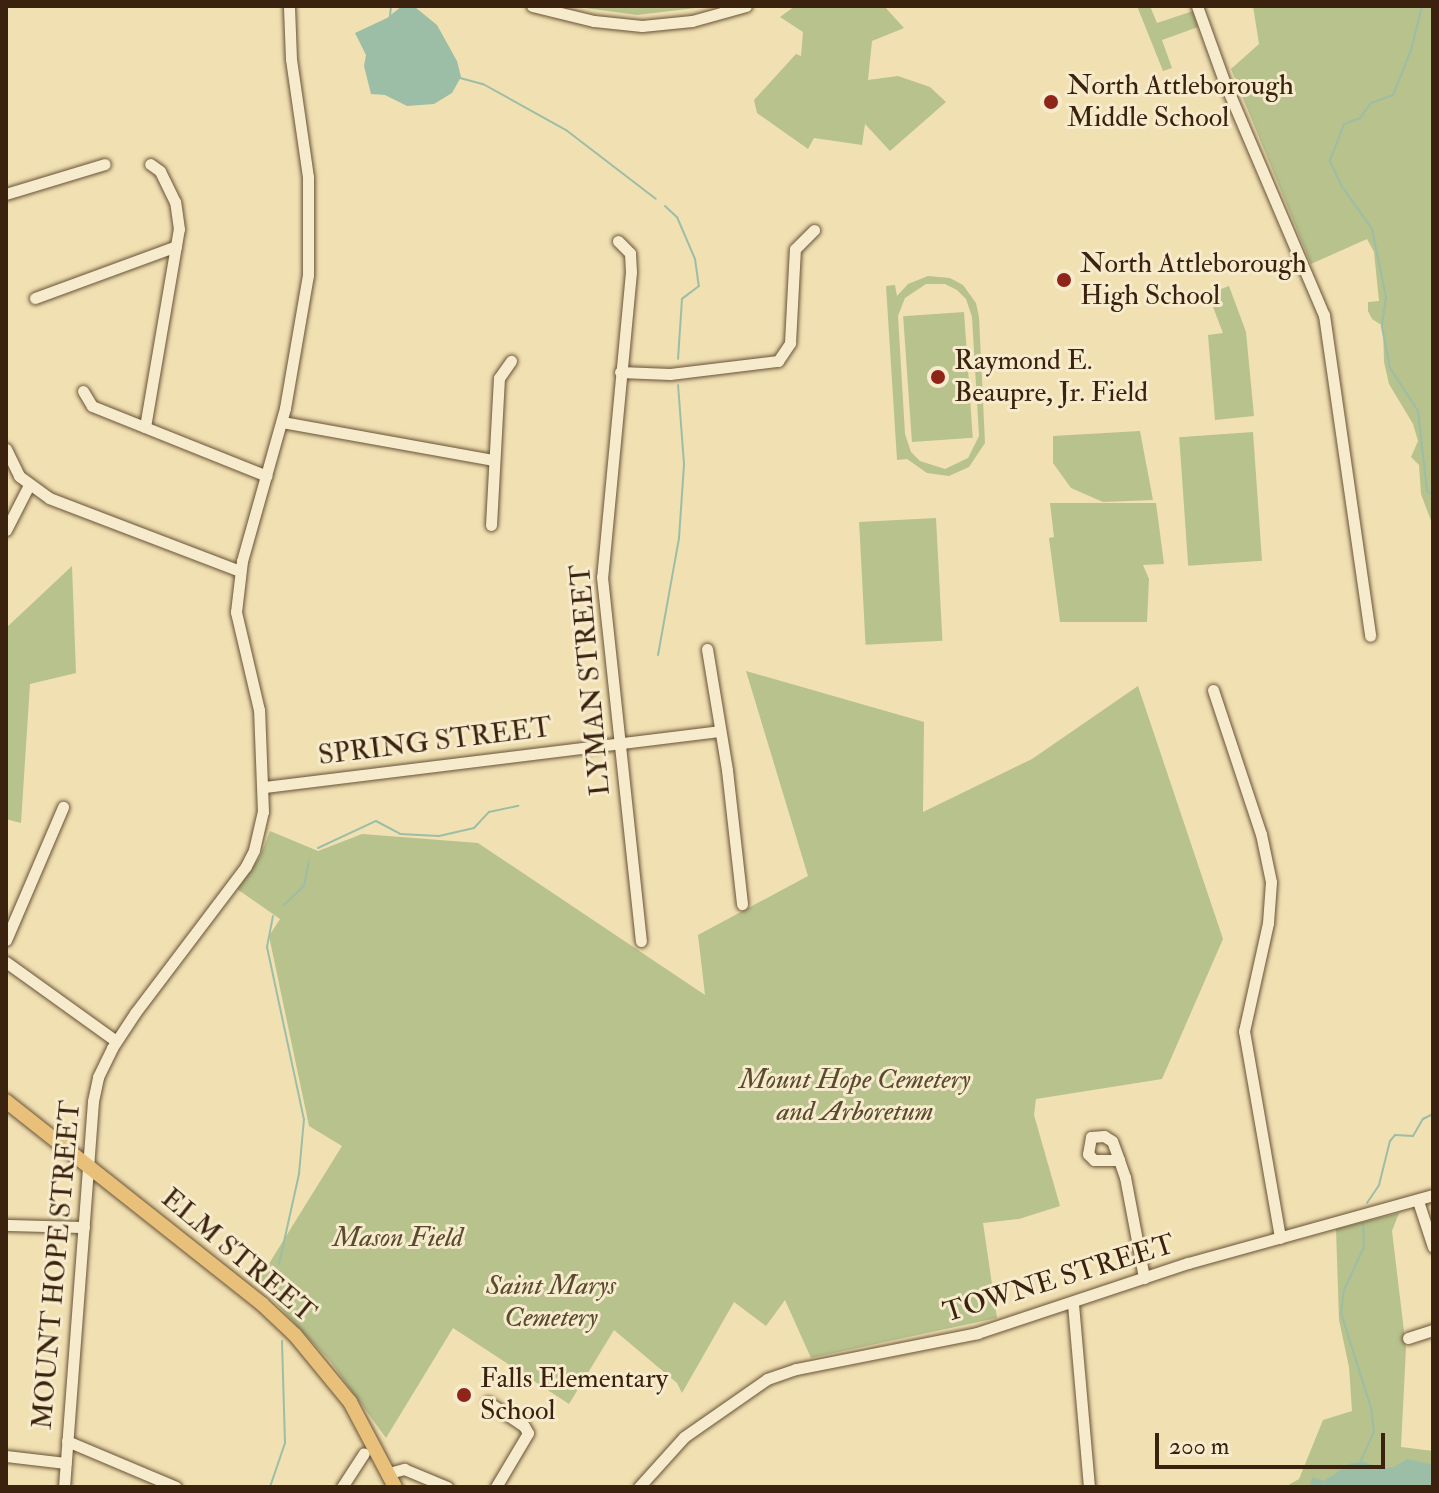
<!DOCTYPE html>
<style>
body{margin:0}
#map{position:relative;width:1439px;height:1493px;overflow:hidden;background:#f1e0b2;font-family:"IM FELL Double Pica",serif}
div>[style]{position:absolute}
[style*='--x']{left:calc(var(--x)*1px);top:calc(var(--y)*1px);width:calc(var(--w)*1px);rotate:calc(var(--a)*1deg)}
.green>*{inset:0;background:#b8c28d;transform-origin:0 0}
.water>*{inset:0;background:#9cbea7}
.stream>*{height:2px;margin:-1px;padding:0 1px;transform-origin:1px;border-radius:1px;background:#9cbea7}
.roads{filter:drop-shadow(0 0 2px #685237) drop-shadow(0 0 2px #685237)}
.minor>*{height:11px;margin:-5.5px;padding:0 5.5px;transform-origin:5.5px;border-radius:5.5px;background:#f6ebcd}
.major>*{height:14px;margin:-7px;padding:0 7px;transform-origin:7px;border-radius:7px;background:#e8c079}
.dots>*{width:22px;height:22px;translate:-50% -50%;box-sizing:border-box;border:4px solid #f6ebcd;border-radius:50%}
span{translate:-50% -50%;white-space:nowrap;text-align:center;line-height:1.15;-webkit-text-stroke:6px #f6ebcd;paint-order:stroke}
.poi-label{font-size:28px;color:#3b220e}
.left{translate:0 -50%;text-align:left}
.street-label{font-size:28px;color:#3b220e}
.park-label{font-size:28px;color:#5a4a2e;font-style:italic}
.frame{position:absolute;inset:0;border:8px solid #3b220e;pointer-events:none}
.scale{position:absolute;left:1155px;top:1433px;width:230px;height:36px;box-sizing:border-box;border:4px solid #3b220e;border-top:0;padding-left:10px;font-size:24px;line-height:28px;white-space:nowrap;color:#3b220e;-webkit-text-stroke:6px #f6ebcd;paint-order:stroke}
</style>
<div id="map">
<div class="green">
<i style="clip-path:polygon(571px 6px,712px 6px,637px 15px)"></i>
<i style="clip-path:polygon(795px 6px,884px 6px,904px 28px,872px 41px,868px 80px,898px 76px,930px 87px,946px 102px,890px 151px,865px 124px,862px 145px,814px 138px,808px 149px,757px 113px,754px 100px,796px 54px,801px 56px,803px 32px,780px 17px)"></i>
<i style="clip-path:polygon(1137px 6px,1150px 6px,1157px 23px,1193px 11px,1198px 27px,1162px 40px,1172px 68px,1163px 71px)"></i>
<i style="clip-path:polygon(1253px 6px,1433px 6px,1433px 526px,1421px 494px,1419px 465px,1411px 457px,1418px 441px,1413px 424px,1389px 384px,1384px 362px,1383px 326px,1372px 319px,1368px 311px,1368px 302px,1379px 301px,1374px 252px,1367px 239px,1311px 264px,1231px 69px,1259px 44px)"></i>
<i style="clip-path:polygon(evenodd,928px 276px,950px 278px,963px 285px,976px 303px,979px 317px,985px 443px,969px 467px,949px 476px,927px 473px,907px 459px,897px 460px,886px 286px,895px 285px,897px 296px,908px 284px,928px 276px,926px 284px,945px 284px,957px 290px,966px 299px,972px 317px,979px 436px,968px 458px,945px 469px,920px 461px,911px 452px,905px 434px,898px 316px,905px 298px,926px 284px)"></i>
<i style="clip-path:polygon(1229px 286px,1246px 332px,1254px 416px,1215px 420px,1208px 335px,1223px 333px,1208px 294px)"></i>
<i style="left:964px;top:312px;width:126px;height:61px;rotate:86deg"></i>
<i style="clip-path:polygon(1140px 431px,1153px 500px,1103px 502px,1071px 488px,1053px 463px,1053px 436px)"></i>
<i style="left:1253px;top:432px;width:129px;height:74px;rotate:86deg"></i>
<i style="clip-path:polygon(1050px 503px,1156px 503px,1164px 564px,1143px 565px,1149px 579px,1147px 622px,1060px 622px,1049px 538px,1054px 537px)"></i>
<i style="left:936px;top:518px;width:123px;height:77px;rotate:87deg"></i>
<i style="clip-path:polygon(72px 566px,76px 673px,30px 684px,21px 823px,6px 819px,6px 628px)"></i>
<i style="clip-path:polygon(746px 671px,924px 722px,923px 812px,1032px 759px,1138px 686px,1223px 939px,1162px 1079px,1036px 1099px,1034px 1115px,1060px 1206px,1019px 1219px,983px 1223px,997px 1318px,811px 1358px,785px 1300px,766px 1326px,734px 1302px,682px 1393px,677px 1383px,614px 1330px,569px 1404px,453px 1328px,386px 1438px,330px 1361px,257px 1283px,342px 1146px,309px 1126px,269px 936px,280px 919px,237px 889px,260px 857px,270px 831px,318px 851px,362px 834px,478px 843px,705px 995px,698px 935px,808px 876px)"></i>
<i style="clip-path:polygon(1399px 1213px,1392px 1231px,1406px 1348px,1401px 1447px,1433px 1451px,1433px 1487px,1285px 1487px,1299px 1479px,1323px 1420px,1352px 1411px,1349px 1367px,1339px 1320px,1336px 1229px)"></i>
</div>
<div class="water">
<i style="clip-path:polygon(402px 6px,415px 7px,437px 25px,457px 61px,461px 77px,452px 93px,434px 104px,407px 106px,385px 95px,371px 94px,364px 66px,366px 55px,355px 33px,387px 18px)"></i>
<i style="clip-path:polygon(1407px 1459px,1433px 1465px,1433px 1487px,1310px 1487px,1312px 1477px,1324px 1481px,1351px 1463px,1365px 1462px,1381px 1469px,1394px 1467px)"></i>
</div>
<div class="stream">
<i style="--x:1422;--y:6;--w:45;--a:104"></i>
<i style="--x:1411;--y:50;--w:48;--a:111.8"></i>
<i style="--x:1393;--y:95;--w:23;--a:160"></i>
<i style="--x:1371;--y:103;--w:19;--a:126"></i>
<i style="--x:1360;--y:118;--w:17;--a:159"></i>
<i style="--x:1344;--y:124;--w:40;--a:111"></i>
<i style="--x:1330;--y:161;--w:26;--a:65"></i>
<i style="--x:1341;--y:185;--w:54;--a:54.8"></i>
<i style="--x:1372;--y:229;--w:69;--a:78.4"></i>
<i style="--x:1386;--y:297;--w:30;--a:98"></i>
<i style="--x:1382;--y:327;--w:42;--a:79"></i>
<i style="--x:1390;--y:368;--w:51;--a:56.9"></i>
<i style="--x:1418;--y:411;--w:81;--a:83.6"></i>
<i style="--x:1427;--y:491;--w:7;--a:34"></i>
<i style="--x:390;--y:17;--w:11;--a:-85"></i>
<i style="--x:460;--y:78;--w:24;--a:15"></i>
<i style="--x:483;--y:84;--w:95;--a:29"></i>
<i style="--x:566;--y:130;--w:113;--a:37.5"></i>
<i style="--x:665;--y:206;--w:16;--a:43"></i>
<i style="--x:677;--y:217;--w:46;--a:66.8"></i>
<i style="--x:695;--y:259;--w:27;--a:82"></i>
<i style="--x:699;--y:286;--w:21;--a:143"></i>
<i style="--x:682;--y:299;--w:60;--a:93.8"></i>
<i style="--x:658;--y:655;--w:119;--a:-79.8"></i>
<i style="--x:679;--y:538;--w:74;--a:-86.1"></i>
<i style="--x:684;--y:464;--w:79;--a:-94.3"></i>
<i style="--x:318;--y:848;--w:64;--a:-25"></i>
<i style="--x:376;--y:821;--w:27;--a:28"></i>
<i style="--x:400;--y:834;--w:39;--a:3"></i>
<i style="--x:439;--y:836;--w:36;--a:-13"></i>
<i style="--x:474;--y:828;--w:22;--a:-47"></i>
<i style="--x:489;--y:812;--w:30;--a:-12"></i>
<i style="--x:284;--y:905;--w:28;--a:-44"></i>
<i style="--x:304;--y:886;--w:25;--a:-79"></i>
<i style="--x:273;--y:916;--w:32;--a:101"></i>
<i style="--x:267;--y:947;--w:176;--a:77.9"></i>
<i style="--x:304;--y:1119;--w:55;--a:95.2"></i>
<i style="--x:299;--y:1174;--w:92;--a:102.5"></i>
<i style="--x:1367;--y:1203;--w:22;--a:-56"></i>
<i style="--x:1379;--y:1185;--w:45;--a:-76"></i>
<i style="--x:1390;--y:1141;--w:8;--a:-50"></i>
<i style="--x:1395;--y:1135;--w:18;--a:3"></i>
<i style="--x:1413;--y:1136;--w:20;--a:-60"></i>
<i style="--x:1423;--y:1119;--w:11;--a:-27"></i>
<i style="--x:1359;--y:1465;--w:36;--a:-66"></i>
<i style="--x:1374;--y:1432;--w:24;--a:-97"></i>
<i style="--x:1371;--y:1408;--w:100;--a:-107.5"></i>
<i style="--x:1341;--y:1313;--w:23;--a:-83"></i>
<i style="--x:1344;--y:1290;--w:47;--a:-65.1"></i>
<i style="--x:1364;--y:1247;--w:24;--a:-92"></i>
<i style="--x:270;--y:1487;--w:46;--a:-71.2"></i>
<i style="--x:285;--y:1443;--w:102;--a:-91.7"></i>
</div>
<div class="roads">
<div class="minor">
<i style="--x:532;--y:6;--w:64;--a:13.6"></i>
<i style="--x:594;--y:21;--w:48;--a:5.9"></i>
<i style="--x:642;--y:26;--w:50;--a:-5.7"></i>
<i style="--x:692;--y:21;--w:56;--a:-15.5"></i>
<i style="--x:1197;--y:6;--w:80;--a:70.2"></i>
<i style="--x:1224;--y:81;--w:254;--a:66.9"></i>
<i style="--x:1324;--y:315;--w:324;--a:81.8"></i>
<i style="--x:6;--y:194;--w:103;--a:-16.9"></i>
<i style="--x:618;--y:241;--w:17;--a:45"></i>
<i style="--x:630;--y:253;--w:19;--a:87"></i>
<i style="--x:631;--y:272;--w:306;--a:95.4"></i>
<i style="--x:602;--y:577;--w:366;--a:83.9"></i>
<i style="--x:35;--y:298;--w:150;--a:-20.2"></i>
<i style="--x:620;--y:372;--w:50;--a:2.3"></i>
<i style="--x:670;--y:374;--w:109;--a:-6.9"></i>
<i style="--x:778;--y:361;--w:22;--a:-56"></i>
<i style="--x:790;--y:343;--w:94;--a:-87"></i>
<i style="--x:795;--y:249;--w:27;--a:-45"></i>
<i style="--x:83;--y:391;--w:17;--a:59"></i>
<i style="--x:92;--y:406;--w:188;--a:21.8"></i>
<i style="--x:282;--y:422;--w:214;--a:10.2"></i>
<i style="--x:145;--y:427;--w:201;--a:-80.3"></i>
<i style="--x:179;--y:229;--w:27;--a:-98"></i>
<i style="--x:175;--y:202;--w:34;--a:-116"></i>
<i style="--x:160;--y:171;--w:12;--a:-145"></i>
<i style="--x:6;--y:449;--w:30;--a:64"></i>
<i style="--x:19;--y:476;--w:37;--a:36"></i>
<i style="--x:49;--y:498;--w:204;--a:20.9"></i>
<i style="--x:491;--y:525;--w:147;--a:-86.9"></i>
<i style="--x:499;--y:378;--w:21;--a:-55"></i>
<i style="--x:6;--y:530;--w:51;--a:-62.9"></i>
<i style="--x:707;--y:649;--w:123;--a:80.6"></i>
<i style="--x:727;--y:770;--w:135;--a:83.6"></i>
<i style="--x:1213;--y:690;--w:152;--a:71.6"></i>
<i style="--x:1261;--y:834;--w:49;--a:78.2"></i>
<i style="--x:1271;--y:882;--w:41;--a:94.2"></i>
<i style="--x:1268;--y:923;--w:111;--a:102.5"></i>
<i style="--x:1244;--y:1031;--w:210;--a:80.1"></i>
<i style="--x:264;--y:787;--w:459;--a:-7"></i>
<i style="--x:6;--y:940;--w:145;--a:-66.8"></i>
<i style="--x:6;--y:962;--w:135;--a:35.7"></i>
<i style="--x:1119;--y:1160;--w:20;--a:-110"></i>
<i style="--x:1112;--y:1141;--w:9;--a:-148"></i>
<i style="--x:1104;--y:1136;--w:13;--a:176"></i>
<i style="--x:1091;--y:1137;--w:17;--a:100"></i>
<i style="--x:1088;--y:1154;--w:8;--a:45"></i>
<i style="--x:1094;--y:1160;--w:25;--a:0"></i>
<i style="--x:1119;--y:1160;--w:18;--a:71"></i>
<i style="--x:1125;--y:1177;--w:103;--a:79.3"></i>
<i style="--x:1418;--y:1201;--w:48;--a:71.9"></i>
<i style="--x:6;--y:1225;--w:78;--a:1.5"></i>
<i style="--x:1073;--y:1304;--w:184;--a:85"></i>
<i style="--x:1408;--y:1338;--w:26;--a:-18"></i>
<i style="--x:488;--y:1402;--w:43;--a:33.7"></i>
<i style="--x:524;--y:1426;--w:8;--a:60"></i>
<i style="--x:528;--y:1433;--w:63;--a:120.7"></i>
<i style="--x:67;--y:1441;--w:118;--a:22.9"></i>
<i style="--x:6;--y:1456;--w:60;--a:6.7"></i>
<i style="--x:389;--y:1473;--w:16;--a:-15"></i>
<i style="--x:404;--y:1469;--w:47;--a:22.7"></i>
<i style="--x:64;--y:1487;--w:387;--a:-85.7"></i>
<i style="--x:93;--y:1101;--w:25;--a:-78"></i>
<i style="--x:98;--y:1077;--w:32;--a:-64"></i>
<i style="--x:112;--y:1048;--w:42;--a:-56.7"></i>
<i style="--x:135;--y:1013;--w:184;--a:-52.9"></i>
<i style="--x:246;--y:866;--w:18;--a:-63"></i>
<i style="--x:254;--y:850;--w:39;--a:-77"></i>
<i style="--x:263;--y:812;--w:102;--a:-92.2"></i>
<i style="--x:259;--y:710;--w:101;--a:-103.2"></i>
<i style="--x:236;--y:612;--w:51;--a:-83.3"></i>
<i style="--x:242;--y:561;--w:159;--a:-74.3"></i>
<i style="--x:285;--y:408;--w:135;--a:-80.2"></i>
<i style="--x:308;--y:275;--w:98;--a:-90"></i>
<i style="--x:308;--y:177;--w:119;--a:-98.2"></i>
<i style="--x:291;--y:59;--w:53;--a:-92.2"></i>
<i style="--x:342;--y:1487;--w:40;--a:-57.1"></i>
<i style="--x:639;--y:1487;--w:67;--a:-48"></i>
<i style="--x:684;--y:1437;--w:101;--a:-34.9"></i>
<i style="--x:767;--y:1379;--w:31;--a:-19"></i>
<i style="--x:796;--y:1369;--w:185;--a:-11.2"></i>
<i style="--x:977;--y:1333;--w:222;--a:-18.4"></i>
<i style="--x:1188;--y:1263;--w:254;--a:-15.5"></i>
</div>
<div class="major">
<i style="--x:6;--y:1101;--w:327;--a:38.4"></i>
<i style="--x:262;--y:1304;--w:45;--a:43.2"></i>
<i style="--x:295;--y:1335;--w:87;--a:50.6"></i>
<i style="--x:350;--y:1402;--w:96;--a:62.1"></i>
</div>
</div>
<div class="dots">
<i style="left:1051px;top:102px;background:#8f2418"></i>
<i style="left:1064px;top:280px;background:#8f2418"></i>
<i style="left:938px;top:377px;background:#8f2418"></i>
<i style="left:464px;top:1395px;background:#8f2418"></i>
</div>
<div class="poi-label">
<span class="left" style="left:1067px;top:102px">North Attleborough<br>Middle School</span>
<span class="left" style="left:1080px;top:280px">North Attleborough<br>High School</span>
<span class="left" style="left:954px;top:377px">Raymond E.<br>Beaupre, Jr. Field</span>
<span class="left" style="left:480px;top:1395px">Falls Elementary<br>School</span>
</div>
<div class="street-label">
<span style="left:591px;top:680px;rotate:-95deg">LYMAN STREET</span>
<span style="left:435px;top:742px;rotate:-7deg">SPRING STREET</span>
<span style="left:238px;top:1256px;rotate:40deg">ELM STREET</span>
<span style="left:57px;top:1265px;rotate:-85deg">MOUNT HOPE STREET</span>
<span style="left:1059px;top:1279px;rotate:-17deg">TOWNE STREET</span>
</div>
<div class="park-label">
<span style="left:855px;top:1096px">Mount Hope Cemetery<br>and Arboretum</span>
<span style="left:398px;top:1238px">Mason Field</span>
<span style="left:551px;top:1302px">Saint Marys<br>Cemetery</span>
</div>
<div class="frame"></div>
<div class="scale">200 m</div>
</div>
